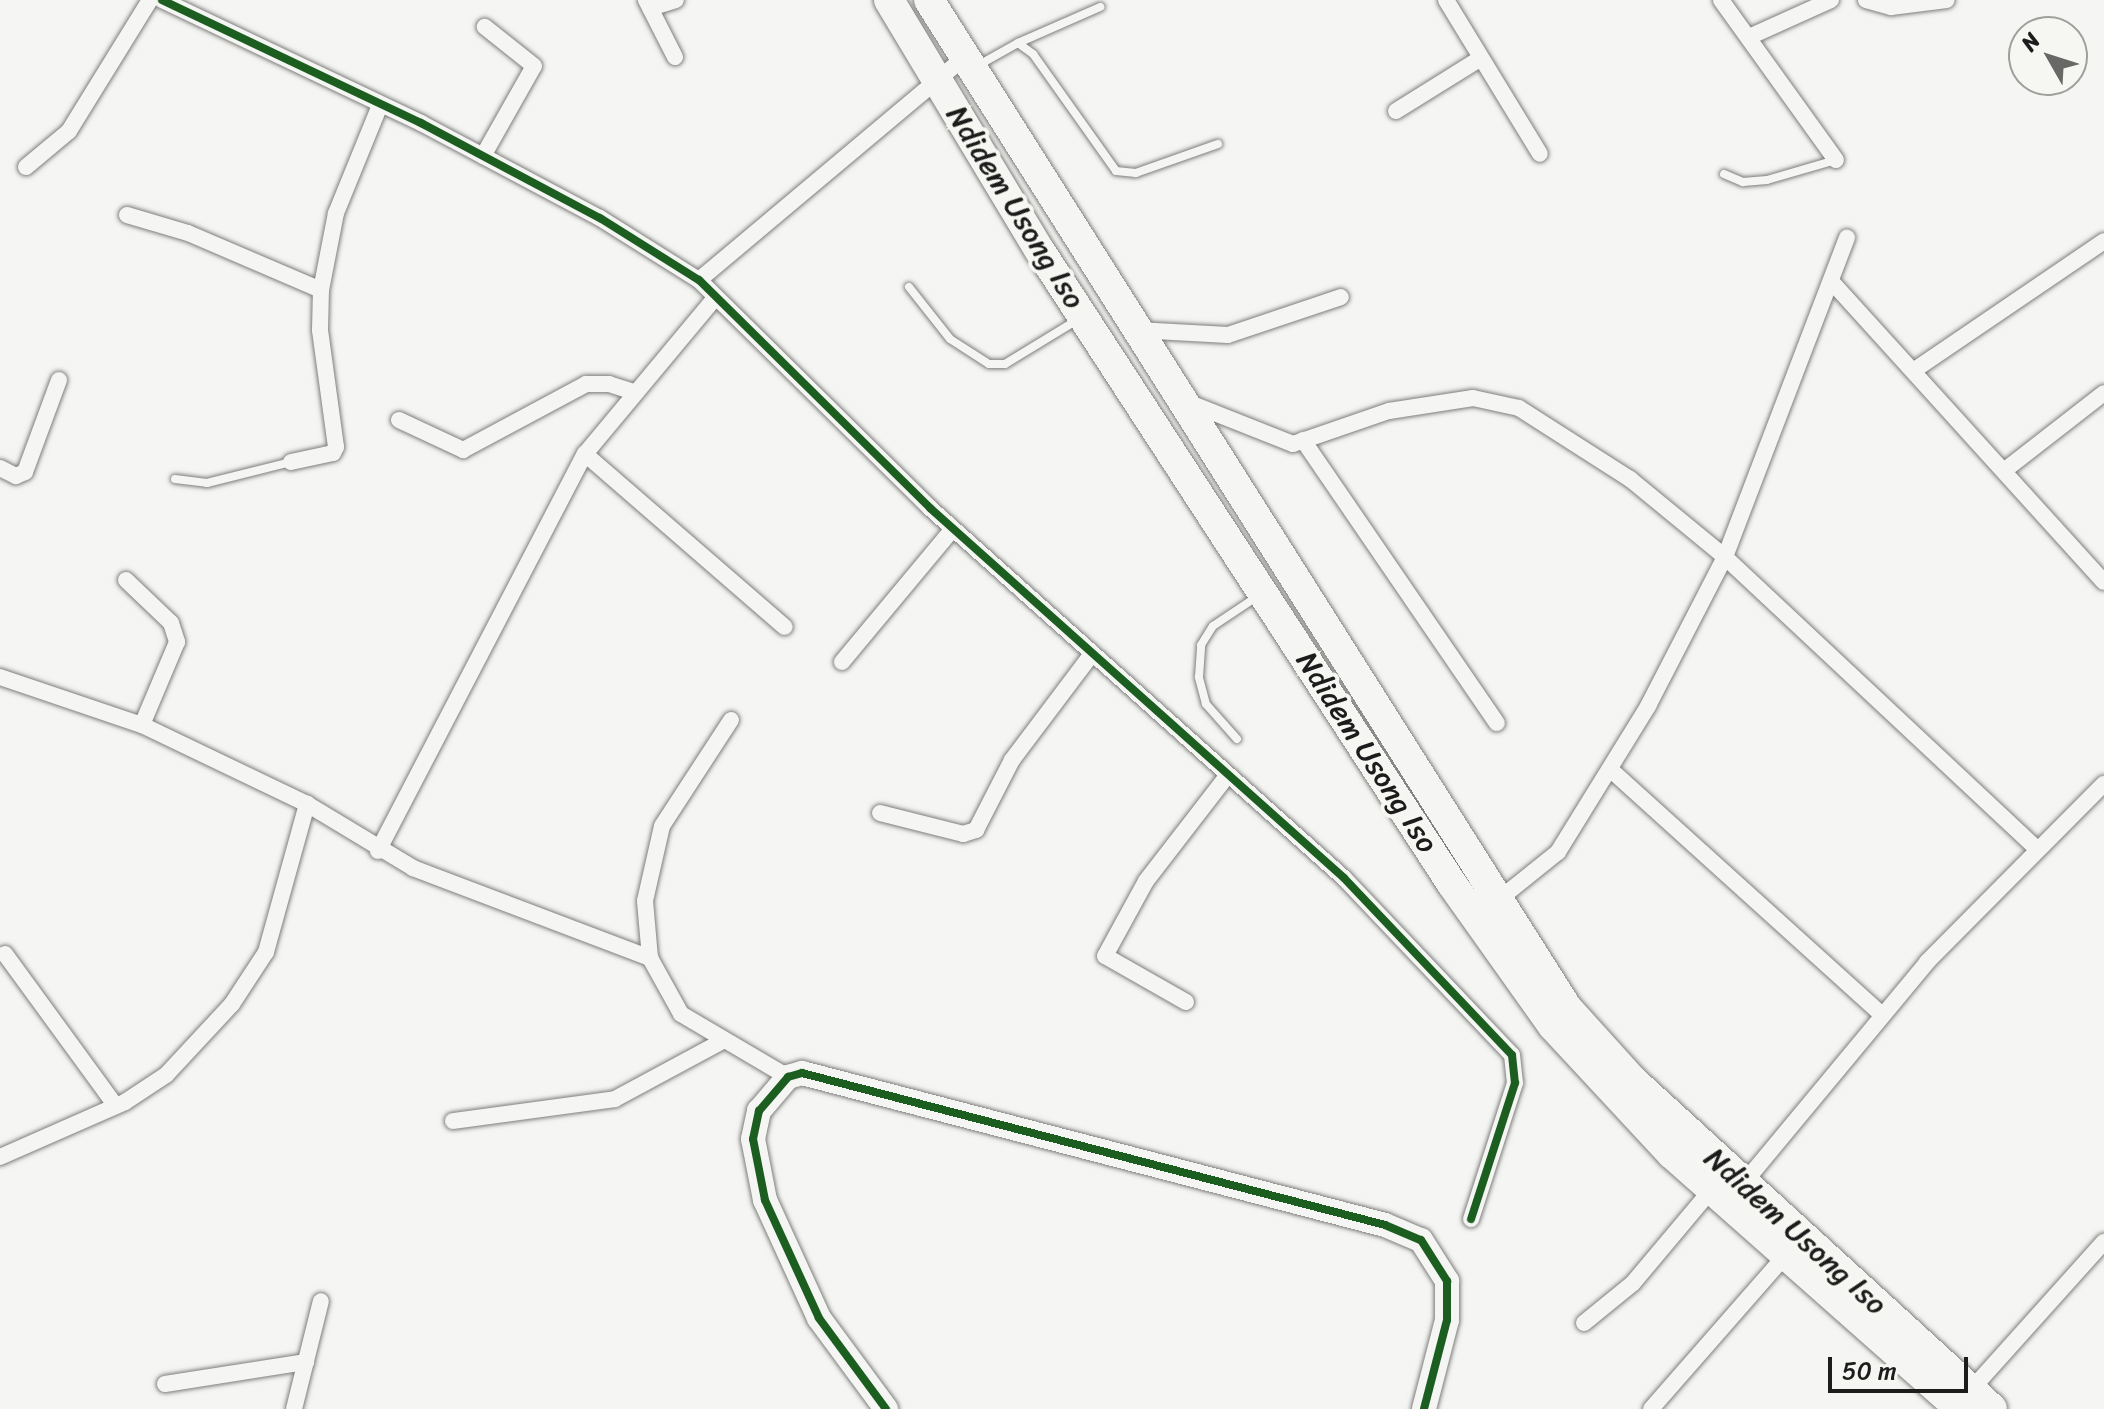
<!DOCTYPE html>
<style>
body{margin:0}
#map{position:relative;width:2104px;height:1409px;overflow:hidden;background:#f5f5f3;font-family:Sriracha,sans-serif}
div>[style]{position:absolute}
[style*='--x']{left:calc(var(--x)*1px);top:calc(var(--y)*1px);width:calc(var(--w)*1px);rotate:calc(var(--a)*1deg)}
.roads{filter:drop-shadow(0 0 2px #7e7e7d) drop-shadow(0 0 2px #7e7e7d)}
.lane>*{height:8px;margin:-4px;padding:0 4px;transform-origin:4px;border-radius:4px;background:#f5f5f3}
.street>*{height:16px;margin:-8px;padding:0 8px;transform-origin:8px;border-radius:8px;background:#f5f5f3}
.secondary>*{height:24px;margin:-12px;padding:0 12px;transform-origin:12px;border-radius:12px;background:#f5f5f3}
.highway>*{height:30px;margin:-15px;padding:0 15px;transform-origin:15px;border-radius:15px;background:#f5f5f3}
.cycleway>*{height:8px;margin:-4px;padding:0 4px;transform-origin:4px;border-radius:4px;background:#1b5e20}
span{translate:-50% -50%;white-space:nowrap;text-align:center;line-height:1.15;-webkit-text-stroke:8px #f6f6f2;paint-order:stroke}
.street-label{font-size:30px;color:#1c1c1c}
.north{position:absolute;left:2008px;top:16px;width:80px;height:80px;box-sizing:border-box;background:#f6f6f2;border:2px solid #9f9f9c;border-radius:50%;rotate:309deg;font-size:22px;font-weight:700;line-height:32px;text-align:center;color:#1c1c1c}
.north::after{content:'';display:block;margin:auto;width:28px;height:36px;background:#686867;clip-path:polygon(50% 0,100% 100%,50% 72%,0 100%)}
.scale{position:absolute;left:1828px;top:1357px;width:140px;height:36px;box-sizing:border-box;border:4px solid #1c1c1c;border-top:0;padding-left:10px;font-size:24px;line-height:28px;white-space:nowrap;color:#1c1c1c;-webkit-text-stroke:6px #f6f6f2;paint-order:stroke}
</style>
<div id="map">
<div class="roads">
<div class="lane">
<i style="--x:1018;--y:43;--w:90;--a:-23.7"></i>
<i style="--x:977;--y:66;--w:47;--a:-29.3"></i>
<i style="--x:1018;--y:43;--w:19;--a:36"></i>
<i style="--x:1033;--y:54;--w:143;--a:54.6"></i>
<i style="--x:1116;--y:171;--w:20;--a:6"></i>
<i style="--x:1136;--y:173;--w:87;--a:-19.5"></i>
<i style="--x:1724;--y:174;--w:21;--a:23"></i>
<i style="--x:1743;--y:182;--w:24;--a:-5"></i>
<i style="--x:1767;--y:180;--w:72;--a:-16.2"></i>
<i style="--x:909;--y:287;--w:66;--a:51.7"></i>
<i style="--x:950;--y:339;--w:46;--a:32.7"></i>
<i style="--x:989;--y:364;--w:16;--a:0"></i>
<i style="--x:1005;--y:364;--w:84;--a:-31.4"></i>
<i style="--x:175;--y:479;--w:32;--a:7"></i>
<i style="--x:207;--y:483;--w:87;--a:-14"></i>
<i style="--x:1237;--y:739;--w:47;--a:-131.5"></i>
<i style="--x:1206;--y:704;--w:28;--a:-105"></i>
<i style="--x:1199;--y:677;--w:32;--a:-86"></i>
<i style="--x:1201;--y:645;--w:22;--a:-58"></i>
<i style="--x:1213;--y:626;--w:54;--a:-33.7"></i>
</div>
<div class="street">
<i style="--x:162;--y:0;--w:287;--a:25.4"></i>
<i style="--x:421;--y:123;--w:203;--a:28"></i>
<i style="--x:600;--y:218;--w:117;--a:32.1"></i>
<i style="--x:699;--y:280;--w:325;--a:44.6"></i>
<i style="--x:930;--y:508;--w:555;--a:41.79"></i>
<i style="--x:1344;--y:878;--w:244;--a:46.5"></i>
<i style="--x:1512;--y:1055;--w:28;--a:84"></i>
<i style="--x:1515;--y:1083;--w:143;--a:107.9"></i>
<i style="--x:646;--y:0;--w:64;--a:63"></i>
<i style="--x:1446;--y:0;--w:180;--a:58.6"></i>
<i style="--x:1721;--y:0;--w:197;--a:54.3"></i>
<i style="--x:1866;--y:0;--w:26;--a:16"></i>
<i style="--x:1891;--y:7;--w:56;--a:-7.1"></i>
<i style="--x:650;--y:8;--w:27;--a:-17"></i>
<i style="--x:1749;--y:37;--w:90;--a:-24.3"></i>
<i style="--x:1396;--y:111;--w:100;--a:-31.9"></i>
<i style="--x:483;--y:156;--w:103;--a:-60.5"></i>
<i style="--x:534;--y:66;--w:63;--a:-141.5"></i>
<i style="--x:26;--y:167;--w:56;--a:-39.9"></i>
<i style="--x:69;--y:131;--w:154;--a:-58.3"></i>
<i style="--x:127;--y:215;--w:64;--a:16.4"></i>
<i style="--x:188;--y:233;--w:145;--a:23.2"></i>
<i style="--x:699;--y:280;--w:347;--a:-40"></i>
<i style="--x:1831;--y:281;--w:406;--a:47.8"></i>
<i style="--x:1137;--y:330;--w:91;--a:3.1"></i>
<i style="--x:1228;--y:335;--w:119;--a:-18.6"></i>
<i style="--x:1913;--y:371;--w:231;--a:-34.2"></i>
<i style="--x:1187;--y:402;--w:114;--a:21.6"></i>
<i style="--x:1293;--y:444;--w:102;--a:-19"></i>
<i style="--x:1389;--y:411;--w:85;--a:-8.8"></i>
<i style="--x:1473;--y:398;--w:47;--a:12.3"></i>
<i style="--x:1519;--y:408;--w:132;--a:32.6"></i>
<i style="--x:1630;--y:479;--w:123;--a:39.4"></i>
<i style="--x:1725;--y:557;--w:427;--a:43.1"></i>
<i style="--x:399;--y:420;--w:71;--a:25.1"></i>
<i style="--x:463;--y:450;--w:140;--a:-28.2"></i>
<i style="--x:586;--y:384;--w:23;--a:0"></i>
<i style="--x:609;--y:384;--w:28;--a:18"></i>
<i style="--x:1303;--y:440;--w:343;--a:55.6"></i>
<i style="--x:585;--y:454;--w:264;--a:40.9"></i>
<i style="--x:291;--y:462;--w:43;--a:-12.1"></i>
<i style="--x:333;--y:453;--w:7;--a:-63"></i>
<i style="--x:336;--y:447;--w:118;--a:-97.8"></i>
<i style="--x:320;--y:330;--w:40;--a:-88.6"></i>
<i style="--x:321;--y:290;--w:78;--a:-79"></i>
<i style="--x:336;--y:213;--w:117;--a:-67.8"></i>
<i style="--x:0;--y:468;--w:18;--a:27"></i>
<i style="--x:16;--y:476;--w:10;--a:-24"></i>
<i style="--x:25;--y:472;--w:98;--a:-69.7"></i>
<i style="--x:2005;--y:470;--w:125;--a:-37.9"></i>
<i style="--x:126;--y:580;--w:62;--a:43.7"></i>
<i style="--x:171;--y:623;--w:20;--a:72"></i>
<i style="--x:177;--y:642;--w:90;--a:112.9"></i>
<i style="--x:842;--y:662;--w:173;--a:-50.2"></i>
<i style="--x:0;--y:677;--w:150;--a:18.7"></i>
<i style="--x:142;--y:725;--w:183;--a:25.6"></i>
<i style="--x:307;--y:804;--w:124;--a:31.1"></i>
<i style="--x:413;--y:868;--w:254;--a:20.8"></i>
<i style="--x:731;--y:720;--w:126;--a:123.1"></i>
<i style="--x:662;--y:826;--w:77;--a:102.8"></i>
<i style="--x:645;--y:901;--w:57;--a:85"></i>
<i style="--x:650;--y:958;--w:64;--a:61"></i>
<i style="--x:681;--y:1014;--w:124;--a:30.5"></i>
<i style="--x:1611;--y:770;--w:364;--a:42.1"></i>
<i style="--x:880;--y:813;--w:86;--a:14.2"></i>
<i style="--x:963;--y:834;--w:14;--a:-17"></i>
<i style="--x:976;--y:830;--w:79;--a:-62.8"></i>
<i style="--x:1012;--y:760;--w:133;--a:-53"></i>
<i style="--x:378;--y:851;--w:448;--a:-62.5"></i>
<i style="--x:585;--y:454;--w:204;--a:-50.2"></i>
<i style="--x:1497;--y:901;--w:78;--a:-38.8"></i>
<i style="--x:1558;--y:852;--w:172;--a:-58.3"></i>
<i style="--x:1648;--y:706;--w:168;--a:-62.7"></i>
<i style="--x:1725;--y:557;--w:342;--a:-69.1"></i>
<i style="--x:5;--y:954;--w:188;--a:53.9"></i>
<i style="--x:1186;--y:1002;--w:93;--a:-150.4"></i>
<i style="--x:1105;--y:956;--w:85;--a:-61.3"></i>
<i style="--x:1146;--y:881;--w:134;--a:-52.3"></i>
<i style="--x:453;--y:1121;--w:163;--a:-7.7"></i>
<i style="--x:615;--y:1099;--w:120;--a:-28.3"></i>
<i style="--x:0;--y:1157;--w:137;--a:-23.7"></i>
<i style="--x:125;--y:1102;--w:49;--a:-33.4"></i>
<i style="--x:166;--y:1075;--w:97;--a:-47.1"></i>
<i style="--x:232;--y:1004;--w:62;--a:-56.8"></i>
<i style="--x:266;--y:952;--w:154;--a:-74.5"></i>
<i style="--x:1743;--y:1184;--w:288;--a:-50.3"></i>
<i style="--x:1927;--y:962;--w:251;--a:-45.2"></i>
<i style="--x:1584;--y:1323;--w:63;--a:-39.2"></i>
<i style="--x:1633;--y:1283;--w:123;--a:-50"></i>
<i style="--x:165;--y:1384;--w:143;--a:-8.9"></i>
<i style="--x:1971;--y:1390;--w:199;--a:-48.1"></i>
<i style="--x:294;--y:1409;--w:111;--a:-76"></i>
<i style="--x:1651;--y:1409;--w:205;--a:-48.8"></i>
</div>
<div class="secondary">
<i style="--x:886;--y:1409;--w:113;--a:-126.4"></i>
<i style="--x:819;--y:1318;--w:130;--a:-114.6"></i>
<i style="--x:765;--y:1200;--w:62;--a:-101.1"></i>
<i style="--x:753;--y:1139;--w:29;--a:-78"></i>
<i style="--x:759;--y:1111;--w:45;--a:-49.5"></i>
<i style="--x:788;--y:1077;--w:15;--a:-16"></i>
<i style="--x:802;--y:1073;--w:602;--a:14.61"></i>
<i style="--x:1385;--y:1225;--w:39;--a:23"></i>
<i style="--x:1421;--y:1240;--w:49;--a:57.6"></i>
<i style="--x:1447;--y:1281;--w:39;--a:90"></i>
<i style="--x:1447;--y:1320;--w:92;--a:104.5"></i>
</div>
<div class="highway">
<i style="--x:889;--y:0;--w:293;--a:59"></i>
<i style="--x:1040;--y:251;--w:755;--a:56.94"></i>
<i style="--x:1452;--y:884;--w:174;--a:54.6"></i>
<i style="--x:1553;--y:1026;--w:175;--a:47.1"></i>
<i style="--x:1672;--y:1154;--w:385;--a:41.5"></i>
<i style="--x:929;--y:0;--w:1193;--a:57.67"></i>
<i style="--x:1567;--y:1008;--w:98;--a:47.9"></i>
<i style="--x:1633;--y:1081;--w:486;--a:42.4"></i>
</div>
</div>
<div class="cycleway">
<i style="--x:162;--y:0;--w:287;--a:25.4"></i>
<i style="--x:421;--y:123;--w:203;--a:28"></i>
<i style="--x:600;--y:218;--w:117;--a:32.1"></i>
<i style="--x:699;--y:280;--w:325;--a:44.6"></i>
<i style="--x:930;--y:508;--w:555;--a:41.79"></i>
<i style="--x:1344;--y:878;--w:244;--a:46.5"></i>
<i style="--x:1512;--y:1055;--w:28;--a:84"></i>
<i style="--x:1515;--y:1083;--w:143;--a:107.9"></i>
<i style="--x:886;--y:1409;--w:113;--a:-126.4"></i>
<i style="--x:819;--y:1318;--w:130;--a:-114.6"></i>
<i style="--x:765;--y:1200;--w:62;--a:-101.1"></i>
<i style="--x:753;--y:1139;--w:29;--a:-78"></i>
<i style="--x:759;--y:1111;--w:45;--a:-49.5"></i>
<i style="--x:788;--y:1077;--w:15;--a:-16"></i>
<i style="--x:802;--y:1073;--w:602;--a:14.61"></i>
<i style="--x:1385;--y:1225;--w:39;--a:23"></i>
<i style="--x:1421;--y:1240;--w:49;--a:57.6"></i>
<i style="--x:1447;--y:1281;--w:39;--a:90"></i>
<i style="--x:1447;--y:1320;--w:92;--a:104.5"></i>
</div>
<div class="street-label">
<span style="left:1016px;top:207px;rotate:58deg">Ndidem Usong Iso</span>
<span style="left:1367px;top:752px;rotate:57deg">Ndidem Usong Iso</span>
<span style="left:1796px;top:1231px;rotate:42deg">Ndidem Usong Iso</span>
</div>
<div class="north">N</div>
<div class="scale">50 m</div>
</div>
